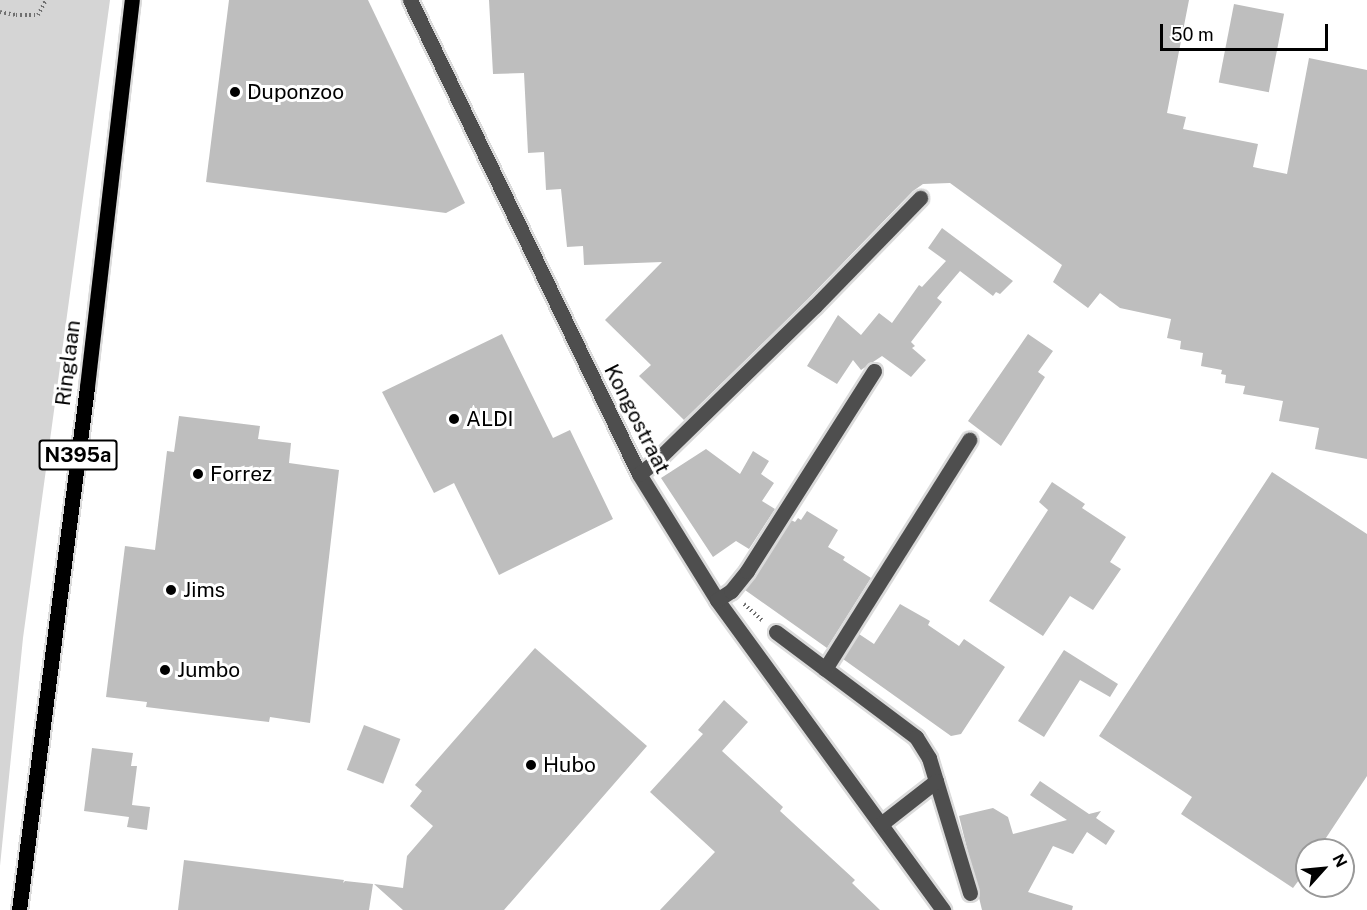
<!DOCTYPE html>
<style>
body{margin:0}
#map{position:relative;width:1367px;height:910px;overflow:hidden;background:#fff;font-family:"Public Sans",sans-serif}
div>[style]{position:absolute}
.green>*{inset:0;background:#d5d5d5}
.building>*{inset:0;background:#bebebe;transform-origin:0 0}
.path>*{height:4px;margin-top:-2px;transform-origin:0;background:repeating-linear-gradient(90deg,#707070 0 1.5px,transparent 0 4.5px)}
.roads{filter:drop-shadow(2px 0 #dbdbdb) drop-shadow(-2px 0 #dbdbdb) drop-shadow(0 2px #dbdbdb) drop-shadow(0 -2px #dbdbdb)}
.minor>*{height:15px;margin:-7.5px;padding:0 7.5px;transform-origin:7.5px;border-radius:7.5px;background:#4e4e4e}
.major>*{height:15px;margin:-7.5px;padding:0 7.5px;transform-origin:7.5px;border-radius:7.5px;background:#000}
.dots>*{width:16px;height:16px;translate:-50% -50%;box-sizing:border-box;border:3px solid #fff;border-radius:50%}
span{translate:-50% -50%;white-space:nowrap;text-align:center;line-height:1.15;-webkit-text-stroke:6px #fff;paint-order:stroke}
.shield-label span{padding:2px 4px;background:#fff;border:2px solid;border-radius:4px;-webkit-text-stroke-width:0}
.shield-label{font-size:20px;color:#000;font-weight:700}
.poi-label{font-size:21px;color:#000}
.left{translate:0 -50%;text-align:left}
.street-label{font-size:21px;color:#000}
.north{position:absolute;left:1295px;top:838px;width:60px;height:60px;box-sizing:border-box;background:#fff;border:2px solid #999;border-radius:50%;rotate:63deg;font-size:16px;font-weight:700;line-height:24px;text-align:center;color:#000}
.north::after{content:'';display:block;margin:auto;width:21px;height:27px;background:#000;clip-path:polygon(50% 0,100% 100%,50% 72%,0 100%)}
.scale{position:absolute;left:1160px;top:24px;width:168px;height:27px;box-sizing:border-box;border:3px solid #000;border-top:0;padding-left:8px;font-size:18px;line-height:21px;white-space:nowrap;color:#000;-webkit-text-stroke:4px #fff;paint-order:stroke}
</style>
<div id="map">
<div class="green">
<div style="clip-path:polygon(0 0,110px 0,23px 638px,0 866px)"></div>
</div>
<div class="building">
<div style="clip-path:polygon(229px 0,368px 0,465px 203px,446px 213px,206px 182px)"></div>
<div style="clip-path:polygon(489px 0,1189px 0,1167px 113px,1186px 117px,1183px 129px,1258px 144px,1253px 167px,1287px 174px,1309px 58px,1367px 70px,1367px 459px,1315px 449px,1319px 428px,1279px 421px,1283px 401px,1243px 394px,1245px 386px,1225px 383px,1226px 375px,1221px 374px,1222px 370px,1201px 366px,1203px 353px,1180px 349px,1181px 341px,1167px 338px,1171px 319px,1120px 308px,1100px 293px,1088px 308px,1053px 282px,1062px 265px,950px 183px,923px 184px,913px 191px,808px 299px,684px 420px,639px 376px,651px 365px,605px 320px,662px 262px,584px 265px,583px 246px,567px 247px,561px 189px,546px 190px,544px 152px,528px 153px,524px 73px,493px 74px)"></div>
<div style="left:1234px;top:4px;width:51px;height:80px;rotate:11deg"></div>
<div style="clip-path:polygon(942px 228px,1013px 281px,1000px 294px,996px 292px,993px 296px,960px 271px,937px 298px,942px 302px,911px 342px,915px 346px,912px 348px,926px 360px,911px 377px,882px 356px,861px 370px,853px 360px,837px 384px,807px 366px,838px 315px,861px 335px,879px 313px,892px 323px,919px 285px,922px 287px,946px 261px,928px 248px)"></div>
<div style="clip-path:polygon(502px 334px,553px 438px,570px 430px,613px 519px,499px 575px,454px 483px,434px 493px,382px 392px)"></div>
<div style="clip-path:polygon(1028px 334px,1053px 351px,1038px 372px,1045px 377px,1001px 446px,968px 421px)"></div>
<div style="clip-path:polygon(179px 416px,260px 426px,258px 439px,291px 443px,289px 463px,339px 470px,310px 723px,270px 717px,269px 722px,146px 707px,147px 702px,106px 697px,125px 546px,155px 550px,167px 451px,174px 452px)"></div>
<div style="clip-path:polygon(706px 449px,740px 474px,753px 451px,769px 461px,761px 474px,774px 483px,762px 501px,775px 509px,749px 549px,736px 541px,713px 557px,661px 478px)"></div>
<div style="clip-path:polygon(1272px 472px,1367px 534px,1367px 776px,1318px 850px,1307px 850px,1307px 885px,1299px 880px,1293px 888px,1181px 814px,1192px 797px,1099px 736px)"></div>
<div style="clip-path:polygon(1052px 482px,1085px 504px,1082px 508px,1126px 537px,1110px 562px,1121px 569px,1093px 610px,1070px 596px,1043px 636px,989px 601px,1048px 510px,1039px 502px)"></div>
<div style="clip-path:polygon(807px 511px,838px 530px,828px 547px,845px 557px,843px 560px,871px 578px,827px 648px,745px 590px,791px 520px,795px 522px,798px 518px,801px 520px)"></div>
<div style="clip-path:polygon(900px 604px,930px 621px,928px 625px,959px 646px,964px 639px,1005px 667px,961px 734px,951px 736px,843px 659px,859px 634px,874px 644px)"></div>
<div style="clip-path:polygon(535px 648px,647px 746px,504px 910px,403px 910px,374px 884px,403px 888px,407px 856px,433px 826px,410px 806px,422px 791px,415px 785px)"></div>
<div style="clip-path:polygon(1064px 650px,1118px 684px,1110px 697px,1080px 680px,1044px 737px,1018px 721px)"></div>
<div style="clip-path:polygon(724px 700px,748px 722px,722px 751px,783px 807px,780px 811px,855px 880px,852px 883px,880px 910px,660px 910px,715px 852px,650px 792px,703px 734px,698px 730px)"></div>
<div style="left:364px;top:725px;width:39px;height:48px;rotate:21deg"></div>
<div style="clip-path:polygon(92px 748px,133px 753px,131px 766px,137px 766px,132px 805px,150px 807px,147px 830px,127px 827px,129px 817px,84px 811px)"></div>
<div style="clip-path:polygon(1040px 781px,1089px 814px,1101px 811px,1096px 818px,1115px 831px,1106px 845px,1087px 832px,1073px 854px,1053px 846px,1028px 892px,1073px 906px,1072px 910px,982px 910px,959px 816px,993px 808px,1008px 817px,1013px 834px,1067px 820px,1030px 795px)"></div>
<div style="clip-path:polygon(184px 860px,344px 880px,343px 883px,345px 881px,373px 884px,369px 910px,178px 910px)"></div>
</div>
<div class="path">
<div style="left:0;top:12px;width:16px;rotate:11deg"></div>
<div style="left:16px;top:15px;width:22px"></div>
<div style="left:38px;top:15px;width:17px;rotate:-62deg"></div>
<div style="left:744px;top:604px;width:25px;rotate:42deg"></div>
</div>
<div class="roads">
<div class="minor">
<div style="left:410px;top:0;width:526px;rotate:64.21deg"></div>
<div style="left:639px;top:474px;width:148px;rotate:58.2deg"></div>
<div style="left:717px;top:600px;width:384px;rotate:53.9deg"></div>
<div style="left:639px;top:474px;width:23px;rotate:-38deg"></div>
<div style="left:657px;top:460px;width:221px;rotate:-44.3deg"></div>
<div style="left:815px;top:306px;width:151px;rotate:-45.8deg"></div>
<div style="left:717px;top:600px;width:17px;rotate:-33deg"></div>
<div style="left:731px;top:591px;width:26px;rotate:-51deg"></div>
<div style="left:747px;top:571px;width:237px;rotate:-57.6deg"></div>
<div style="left:776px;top:632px;width:175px;rotate:36.9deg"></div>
<div style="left:916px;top:737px;width:25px;rotate:58deg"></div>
<div style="left:929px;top:758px;width:141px;rotate:73.1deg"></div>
<div style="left:825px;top:669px;width:271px;rotate:-57.8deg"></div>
<div style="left:881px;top:824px;width:70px;rotate:-38deg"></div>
</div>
<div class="major">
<div style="left:19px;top:910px;width:527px;rotate:-82.59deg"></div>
<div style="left:87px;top:387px;width:390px;rotate:-83.4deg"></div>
</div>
</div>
<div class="dots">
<div style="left:235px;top:92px;background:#000"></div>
<div style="left:454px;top:419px;background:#000"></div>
<div style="left:198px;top:474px;background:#000"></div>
<div style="left:171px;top:590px;background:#000"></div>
<div style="left:165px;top:670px;background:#000"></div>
<div style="left:531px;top:765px;background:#000"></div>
</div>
<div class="shield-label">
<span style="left:78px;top:455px">N395a</span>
</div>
<div class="poi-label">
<span class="left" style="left:247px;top:92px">Duponzoo</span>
<span class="left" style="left:466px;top:419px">ALDI</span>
<span class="left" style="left:210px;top:474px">Forrez</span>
<span class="left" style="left:183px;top:590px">Jims</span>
<span class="left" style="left:177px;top:670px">Jumbo</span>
<span class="left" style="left:543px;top:765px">Hubo</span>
</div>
<div class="street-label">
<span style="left:68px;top:363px;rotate:-83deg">Ringlaan</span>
<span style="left:637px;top:419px;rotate:63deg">Kongostraat</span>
</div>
<div class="north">N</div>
<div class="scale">50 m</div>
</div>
